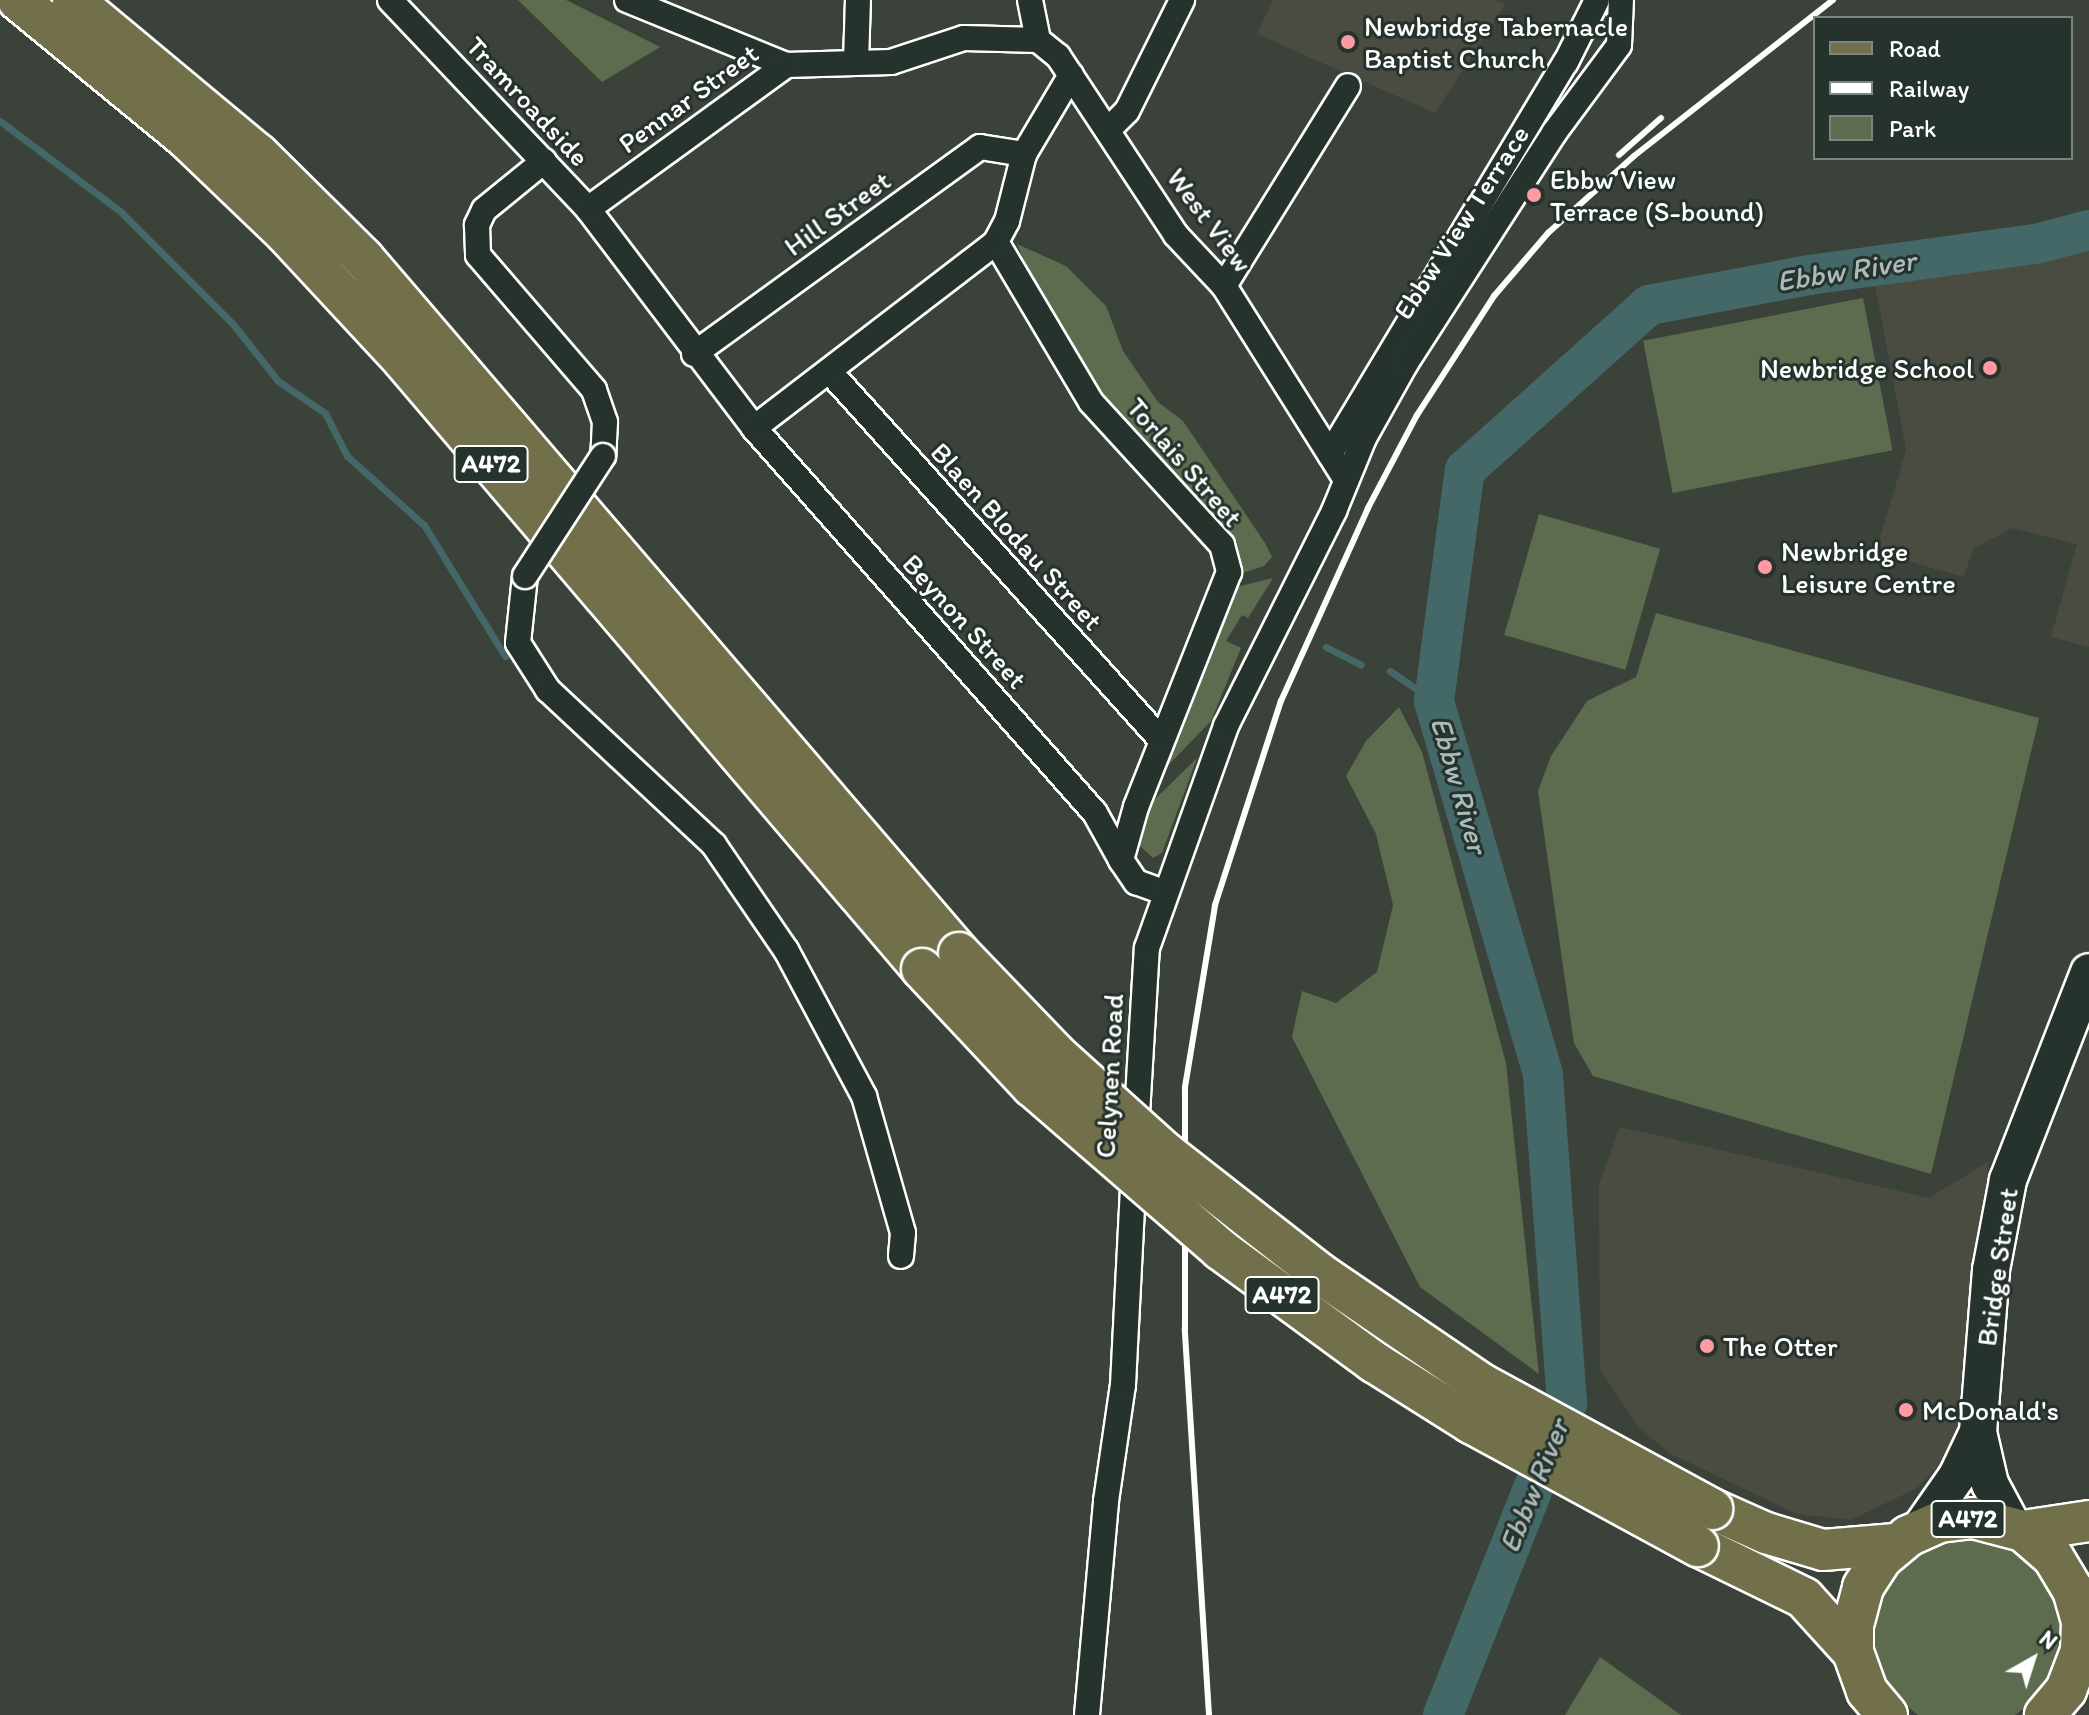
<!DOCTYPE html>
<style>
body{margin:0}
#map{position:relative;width:2089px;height:1715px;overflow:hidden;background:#3b4239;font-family:Itim,sans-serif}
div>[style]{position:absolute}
.built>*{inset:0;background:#4a4c41}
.green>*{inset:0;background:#5d6c4e;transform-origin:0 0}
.stream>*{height:7px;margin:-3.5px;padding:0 3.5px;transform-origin:3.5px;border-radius:3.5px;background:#446867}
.river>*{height:40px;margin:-20px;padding:0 20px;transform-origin:20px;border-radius:20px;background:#446867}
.roads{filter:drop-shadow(2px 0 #fff) drop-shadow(-2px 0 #fff) drop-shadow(0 2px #fff) drop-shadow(0 -2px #fff)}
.street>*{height:24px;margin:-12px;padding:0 12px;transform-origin:12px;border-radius:12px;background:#26332d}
.secondary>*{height:36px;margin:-18px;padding:0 18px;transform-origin:18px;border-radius:18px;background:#26332d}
.primary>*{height:40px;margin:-20px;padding:0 20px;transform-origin:20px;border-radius:20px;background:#71704a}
.rail>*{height:6px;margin:-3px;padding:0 3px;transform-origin:3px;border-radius:3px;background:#fff}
.bridges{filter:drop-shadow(2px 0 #fff) drop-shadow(-2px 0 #fff) drop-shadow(0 2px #fff) drop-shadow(0 -2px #fff)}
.street-bridge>*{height:24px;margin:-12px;padding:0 12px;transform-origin:12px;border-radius:12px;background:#26332d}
.primary-bridge>*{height:40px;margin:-20px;padding:0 20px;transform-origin:20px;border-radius:20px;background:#71704a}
.dots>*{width:22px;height:22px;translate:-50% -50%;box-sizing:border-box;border:4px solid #26332d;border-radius:50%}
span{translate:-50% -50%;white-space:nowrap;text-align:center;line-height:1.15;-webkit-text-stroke:6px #26332d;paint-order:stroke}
.shield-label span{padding:2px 6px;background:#26332d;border:2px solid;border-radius:6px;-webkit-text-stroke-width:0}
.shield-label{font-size:26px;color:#fff;font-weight:700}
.poi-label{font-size:28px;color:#fff}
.left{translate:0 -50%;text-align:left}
.right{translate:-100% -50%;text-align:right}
.street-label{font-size:28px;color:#fff}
.water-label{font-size:30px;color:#abbbbb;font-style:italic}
.legend{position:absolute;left:1813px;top:16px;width:260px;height:144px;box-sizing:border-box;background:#26332d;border:2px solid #7d8581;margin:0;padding:10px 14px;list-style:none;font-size:24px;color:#fff}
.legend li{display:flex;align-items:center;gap:16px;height:40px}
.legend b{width:40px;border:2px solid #7d8581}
.north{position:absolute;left:1993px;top:1619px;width:80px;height:80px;-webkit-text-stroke:6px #26332d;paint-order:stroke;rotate:39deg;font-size:22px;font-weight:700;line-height:32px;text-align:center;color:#fff}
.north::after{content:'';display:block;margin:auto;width:28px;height:36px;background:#fff;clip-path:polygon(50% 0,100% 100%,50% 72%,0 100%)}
</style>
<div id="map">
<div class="built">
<div style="clip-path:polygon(1273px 0,1491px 0,1506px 3px,1435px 113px,1257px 34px)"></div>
<div style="clip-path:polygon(2089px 246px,2089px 647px,2051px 637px,2077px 544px,2012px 528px,1973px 549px,1964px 577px,1876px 552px,1906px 450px,1875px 285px)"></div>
<div style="clip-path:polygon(1620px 1127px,1929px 1198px,1988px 1162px,1965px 1421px,1939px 1466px,1917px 1488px,1851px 1520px,1797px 1514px,1671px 1454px,1638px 1427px,1600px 1369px,1599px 1184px)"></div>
</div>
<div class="green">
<div style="clip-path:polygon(518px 0,566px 0,660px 47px,602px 82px)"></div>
<div style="clip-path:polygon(1017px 244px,1066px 266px,1106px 306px,1123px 351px,1158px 402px,1183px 421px,1265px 543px,1272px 557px,1264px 566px,1239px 574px,1099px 399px,1040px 297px)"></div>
<div style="left:1863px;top:298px;width:155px;height:224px;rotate:79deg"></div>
<div style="left:1539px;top:514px;width:126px;height:126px;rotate:16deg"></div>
<div style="clip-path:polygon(1273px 578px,1248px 618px,1242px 615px,1226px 641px,1241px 648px,1211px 721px,1155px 779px,1236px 587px)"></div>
<div style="clip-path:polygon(1656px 613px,2039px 718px,1931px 1174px,1593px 1076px,1574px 1043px,1538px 791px,1551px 756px,1587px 701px,1636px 677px)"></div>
<div style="clip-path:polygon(1399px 707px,1422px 752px,1506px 1063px,1539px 1374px,1420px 1287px,1292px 1037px,1302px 991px,1336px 1003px,1377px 972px,1393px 905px,1376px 834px,1346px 776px,1366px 741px)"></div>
<div style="clip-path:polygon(1197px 758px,1162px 853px,1153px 858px,1139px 845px,1148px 806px)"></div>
<div style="clip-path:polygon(1966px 1539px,1996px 1543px,2024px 1557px,2046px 1580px,2059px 1610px,2062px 1641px,2054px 1672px,2037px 1699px,2015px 1715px,1918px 1715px,1896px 1697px,1879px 1671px,1872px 1641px,1875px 1610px,1887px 1582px,1908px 1559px,1935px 1544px)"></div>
<div style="clip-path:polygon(1600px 1657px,1681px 1715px,1565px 1715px)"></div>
</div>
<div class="stream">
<div style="left:0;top:121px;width:151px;rotate:36.9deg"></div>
<div style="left:121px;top:212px;width:158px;rotate:45deg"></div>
<div style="left:233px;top:324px;width:73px;rotate:51.7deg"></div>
<div style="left:278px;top:381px;width:57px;rotate:34.2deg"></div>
<div style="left:325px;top:413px;width:48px;rotate:62.9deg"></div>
<div style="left:347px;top:456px;width:103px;rotate:41.9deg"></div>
<div style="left:424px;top:525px;width:154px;rotate:58.3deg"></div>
<div style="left:1326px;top:647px;width:39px;rotate:27deg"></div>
<div style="left:1390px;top:671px;width:53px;rotate:34.3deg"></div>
</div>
<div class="river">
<div style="left:1443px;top:1715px;width:336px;rotate:-68.3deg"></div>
<div style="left:1567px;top:1403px;width:330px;rotate:-94.2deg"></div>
<div style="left:1543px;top:1074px;width:389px;rotate:-106.3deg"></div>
<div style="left:1434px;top:701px;width:233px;rotate:-82.4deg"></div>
<div style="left:1465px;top:470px;width:247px;rotate:-41.9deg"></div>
<div style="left:1649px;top:305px;width:163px;rotate:-10.6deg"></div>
<div style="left:1809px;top:275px;width:229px;rotate:-7.8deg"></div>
<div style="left:2036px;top:244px;width:55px;rotate:-14.8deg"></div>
</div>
<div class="roads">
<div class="street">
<div style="left:390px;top:0;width:288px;rotate:46.5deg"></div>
<div style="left:588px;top:209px;width:275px;rotate:52.8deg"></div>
<div style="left:754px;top:428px;width:514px;rotate:48.47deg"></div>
<div style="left:1095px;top:813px;width:54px;rotate:61deg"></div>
<div style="left:627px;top:0;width:172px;rotate:22.2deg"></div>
<div style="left:786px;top:65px;width:105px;rotate:-1.6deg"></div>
<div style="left:891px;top:62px;width:77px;rotate:-18.2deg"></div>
<div style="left:964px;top:38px;width:74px;rotate:1.5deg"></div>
<div style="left:1030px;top:0;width:41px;rotate:78.7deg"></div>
<div style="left:1038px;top:40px;width:26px;rotate:39deg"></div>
<div style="left:1058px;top:56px;width:214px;rotate:56.6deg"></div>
<div style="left:1176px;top:235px;width:70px;rotate:46.7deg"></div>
<div style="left:1224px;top:286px;width:229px;rotate:57.8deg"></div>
<div style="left:856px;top:62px;width:62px;rotate:-88.2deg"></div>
<div style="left:1071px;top:75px;width:92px;rotate:120.7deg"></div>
<div style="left:1024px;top:154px;width:69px;rotate:104.2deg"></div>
<div style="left:1007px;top:221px;width:24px;rotate:118deg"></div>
<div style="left:996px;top:242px;width:186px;rotate:59.3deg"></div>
<div style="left:1091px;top:402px;width:194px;rotate:47.5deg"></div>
<div style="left:1222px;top:545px;width:28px;rotate:75deg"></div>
<div style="left:1229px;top:572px;width:253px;rotate:111.6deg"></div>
<div style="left:1136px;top:807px;width:55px;rotate:105.8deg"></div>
<div style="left:1121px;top:860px;width:27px;rotate:56deg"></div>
<div style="left:1136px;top:882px;width:30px;rotate:20deg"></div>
<div style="left:1109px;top:129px;width:25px;rotate:-45deg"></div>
<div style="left:1127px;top:111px;width:124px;rotate:-63.6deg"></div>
<div style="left:544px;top:161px;width:77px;rotate:140.8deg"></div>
<div style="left:484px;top:210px;width:17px;rotate:115deg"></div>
<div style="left:477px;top:225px;width:30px;rotate:88deg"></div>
<div style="left:478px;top:255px;width:178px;rotate:49.3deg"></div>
<div style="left:594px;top:390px;width:34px;rotate:71deg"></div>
<div style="left:605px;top:422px;width:34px;rotate:93deg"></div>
<div style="left:588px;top:209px;width:245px;rotate:-36deg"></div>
<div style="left:1224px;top:286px;width:235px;rotate:-58.2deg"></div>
<div style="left:694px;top:354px;width:353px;rotate:-35.9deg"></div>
<div style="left:980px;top:147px;width:45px;rotate:9deg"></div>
<div style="left:829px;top:371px;width:496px;rotate:48deg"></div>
<div style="left:754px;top:428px;width:305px;rotate:-37.5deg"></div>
<div style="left:1330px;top:454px;width:458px;rotate:-59deg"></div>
<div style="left:1566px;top:62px;width:69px;rotate:-63.4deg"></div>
<div style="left:525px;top:576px;width:67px;rotate:96deg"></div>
<div style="left:518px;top:643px;width:56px;rotate:57.4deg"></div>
<div style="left:548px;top:690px;width:227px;rotate:43deg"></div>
<div style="left:714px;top:845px;width:127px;rotate:55.6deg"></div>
<div style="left:786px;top:950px;width:166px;rotate:61.9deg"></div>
<div style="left:864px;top:1096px;width:142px;rotate:74.1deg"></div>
<div style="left:903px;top:1233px;width:23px;rotate:95deg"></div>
<div style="left:1136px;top:1131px;width:183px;rotate:-86.6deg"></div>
<div style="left:1147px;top:948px;width:236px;rotate:-70.4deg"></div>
<div style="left:1226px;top:726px;width:241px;rotate:-63.3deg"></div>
<div style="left:1334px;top:511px;width:79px;rotate:-67.7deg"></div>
<div style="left:1364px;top:438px;width:86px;rotate:-60.8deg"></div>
<div style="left:1406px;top:363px;width:274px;rotate:-57.2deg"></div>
<div style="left:1554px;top:133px;width:109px;rotate:-53.5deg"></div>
<div style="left:1619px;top:45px;width:45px;rotate:-87.5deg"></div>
<div style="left:1087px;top:1715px;width:215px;rotate:-84.9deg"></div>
<div style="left:1106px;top:1501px;width:117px;rotate:-81.7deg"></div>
<div style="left:1123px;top:1385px;width:217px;rotate:-87.1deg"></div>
</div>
<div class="secondary">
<div style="left:2013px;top:1527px;width:49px;rotate:-118.1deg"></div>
<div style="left:1990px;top:1484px;width:53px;rotate:-103deg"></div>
<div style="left:1978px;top:1432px;width:163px;rotate:-85.4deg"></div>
<div style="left:1991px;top:1270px;width:92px;rotate:-79.3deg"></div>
<div style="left:2008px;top:1180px;width:223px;rotate:-68.7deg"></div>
<div style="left:1920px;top:1529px;width:65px;rotate:-55.1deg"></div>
<div style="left:1957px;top:1476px;width:49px;rotate:-64.5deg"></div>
</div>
<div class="primary">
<div style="left:18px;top:0;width:216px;rotate:39.4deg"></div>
<div style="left:185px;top:137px;width:140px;rotate:43.8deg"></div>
<div style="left:286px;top:234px;width:172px;rotate:47.1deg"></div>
<div style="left:403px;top:360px;width:800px;rotate:49.56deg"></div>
<div style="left:73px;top:0;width:241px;rotate:39.8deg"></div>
<div style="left:258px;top:154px;width:149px;rotate:44.7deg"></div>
<div style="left:364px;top:259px;width:914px;rotate:49.39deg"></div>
<div style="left:1712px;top:1509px;width:59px;rotate:24deg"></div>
<div style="left:1766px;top:1533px;width:59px;rotate:16.6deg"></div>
<div style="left:1823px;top:1550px;width:72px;rotate:-4.8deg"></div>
<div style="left:2023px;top:1531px;width:67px;rotate:-8.6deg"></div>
<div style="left:1698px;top:1546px;width:118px;rotate:26.1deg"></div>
<div style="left:1804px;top:1598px;width:73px;rotate:47.8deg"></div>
<div style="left:1887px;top:1715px;width:31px;rotate:-130deg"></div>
<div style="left:1867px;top:1691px;width:41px;rotate:-109.7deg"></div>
<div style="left:1853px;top:1652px;width:27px;rotate:-90deg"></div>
<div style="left:1853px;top:1625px;width:39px;rotate:-75deg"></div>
<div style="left:1863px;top:1587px;width:35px;rotate:-57deg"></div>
<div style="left:1882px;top:1558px;width:34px;rotate:-40deg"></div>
<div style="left:1908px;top:1536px;width:35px;rotate:-24deg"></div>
<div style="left:1940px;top:1522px;width:33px;rotate:-7deg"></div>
<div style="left:1973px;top:1518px;width:52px;rotate:14.6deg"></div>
<div style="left:2023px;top:1531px;width:40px;rotate:41deg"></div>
<div style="left:2053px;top:1557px;width:39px;rotate:59deg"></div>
<div style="left:2073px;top:1590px;width:33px;rotate:74deg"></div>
<div style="left:2082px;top:1622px;width:29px;rotate:92deg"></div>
<div style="left:2081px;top:1651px;width:42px;rotate:111deg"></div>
<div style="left:2066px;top:1690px;width:33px;rotate:130deg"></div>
</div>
</div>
<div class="rail">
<div style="left:1619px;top:155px;width:56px;rotate:-41.4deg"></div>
<div style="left:1209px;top:1715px;width:387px;rotate:-93.6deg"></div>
<div style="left:1185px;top:1329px;width:242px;rotate:-90deg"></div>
<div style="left:1185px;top:1087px;width:184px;rotate:-80.6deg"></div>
<div style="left:1215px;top:905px;width:214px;rotate:-72.1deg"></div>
<div style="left:1281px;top:701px;width:212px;rotate:-65.7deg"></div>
<div style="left:1368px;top:508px;width:105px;rotate:-62.2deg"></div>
<div style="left:1417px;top:415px;width:142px;rotate:-57.1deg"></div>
<div style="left:1494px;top:296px;width:83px;rotate:-49.4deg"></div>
<div style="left:1548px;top:233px;width:115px;rotate:-41.8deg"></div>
<div style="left:1634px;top:156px;width:253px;rotate:-38.1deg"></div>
</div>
<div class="bridges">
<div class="street-bridge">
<div style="left:525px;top:576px;width:143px;rotate:-57deg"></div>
</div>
<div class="primary-bridge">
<div style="left:959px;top:953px;width:141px;rotate:46.1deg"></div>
<div style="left:1057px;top:1055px;width:147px;rotate:42deg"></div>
<div style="left:1166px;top:1153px;width:194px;rotate:38.1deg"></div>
<div style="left:1319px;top:1273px;width:197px;rotate:34.3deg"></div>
<div style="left:1482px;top:1384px;width:262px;rotate:28.5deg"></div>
<div style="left:922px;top:969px;width:161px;rotate:46.8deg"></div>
<div style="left:1032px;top:1086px;width:250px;rotate:40.9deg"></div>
<div style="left:1221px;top:1250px;width:190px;rotate:36.2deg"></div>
<div style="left:1374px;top:1362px;width:115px;rotate:32.2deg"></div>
<div style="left:1471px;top:1423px;width:258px;rotate:28.5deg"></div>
</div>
</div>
<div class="dots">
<div style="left:1348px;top:42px;background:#ff9aa2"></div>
<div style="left:1534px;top:195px;background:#ff9aa2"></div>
<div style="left:1990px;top:368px;background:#ff9aa2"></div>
<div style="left:1765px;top:567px;background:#ff9aa2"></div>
<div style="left:1707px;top:1346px;background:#ff9aa2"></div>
<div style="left:1906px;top:1410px;background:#ff9aa2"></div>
</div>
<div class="shield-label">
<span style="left:491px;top:464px">A472</span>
<span style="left:1282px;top:1295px">A472</span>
<span style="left:1968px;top:1519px">A472</span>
</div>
<div class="poi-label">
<span class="left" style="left:1364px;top:42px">Newbridge Tabernacle<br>Baptist Church</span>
<span class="left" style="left:1550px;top:195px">Ebbw View<br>Terrace (S-bound)</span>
<span class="right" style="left:1974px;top:368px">Newbridge School</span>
<span class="left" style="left:1781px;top:567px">Newbridge<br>Leisure Centre</span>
<span class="left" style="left:1723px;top:1346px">The Otter</span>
<span class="left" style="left:1922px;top:1410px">McDonald's</span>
</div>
<div class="street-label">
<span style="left:688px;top:98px;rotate:-36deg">Pennar Street</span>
<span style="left:528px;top:101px;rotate:47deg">Tramroadside</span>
<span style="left:837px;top:213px;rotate:-36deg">Hill Street</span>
<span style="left:1210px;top:220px;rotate:53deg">West View</span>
<span style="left:1461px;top:222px;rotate:-57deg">Ebbw View Terrace</span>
<span style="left:1185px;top:462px;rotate:49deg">Torlais Street</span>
<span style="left:1017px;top:536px;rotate:48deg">Blaen Blodau Street</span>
<span style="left:965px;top:621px;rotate:48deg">Beynon Street</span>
<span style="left:1109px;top:1076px;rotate:-87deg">Celynen Road</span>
<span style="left:1997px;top:1267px;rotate:-82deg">Bridge Street</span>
</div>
<div class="water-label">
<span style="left:1846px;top:271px;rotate:-9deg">Ebbw River</span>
<span style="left:1459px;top:785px;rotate:74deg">Ebbw River</span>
<span style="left:1534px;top:1486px;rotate:-68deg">Ebbw River</span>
</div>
<ul class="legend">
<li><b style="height:10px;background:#71704a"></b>Road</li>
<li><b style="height:10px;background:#fff"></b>Railway</li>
<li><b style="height:22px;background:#5d6c4e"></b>Park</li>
</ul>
<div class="north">N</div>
</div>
